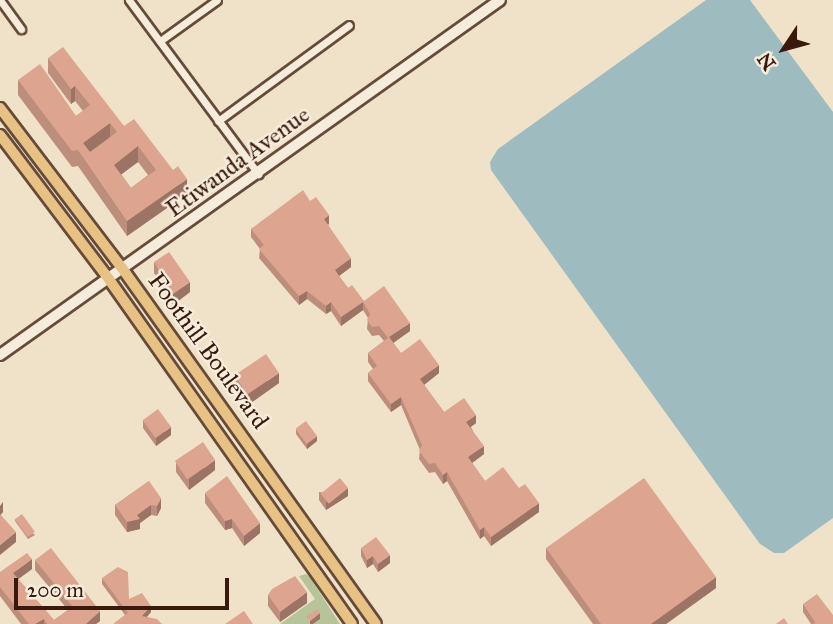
<!DOCTYPE html>
<style>
body{margin:0}
#map{position:relative;width:833px;height:624px;overflow:hidden;background:#f0e2c9;font-family:"IM FELL Great Primer",serif}
div>[style]{position:absolute}
.green>*{inset:0;background:#b7c499}
.water>*{inset:0;background:#9ebbc0}
.roads{filter:drop-shadow(2px 0 #664b3a) drop-shadow(-2px 0 #664b3a) drop-shadow(0 2px #664b3a) drop-shadow(0 -2px #664b3a)}
.minor>*{height:7px;margin:-3.5px;padding:0 3.5px;transform-origin:3.5px;border-radius:3.5px;background:#f5ecdc}
.secondary>*{height:10px;margin:-5px;padding:0 5px;transform-origin:5px;border-radius:5px;background:#f5ecdc}
.primary>*{height:10px;margin:-5px;padding:0 5px;transform-origin:5px;border-radius:5px;background:#e8c184}
.wall>*{inset:0;background:#be8e7c}
.shaded-wall>*{inset:0;background:#9b7465}
.building>*{inset:0;background:#dda590;transform-origin:0 0}
span{translate:-50% -50%;white-space:nowrap;text-align:center;line-height:1.15;-webkit-text-stroke:5px #f5ecdc;paint-order:stroke}
.street-label{font-size:24px;color:#38190b}
.north{position:absolute;left:749px;top:14px;width:70px;height:70px;-webkit-text-stroke:5px #f5ecdc;paint-order:stroke;rotate:234deg;font-size:19px;font-weight:700;line-height:28px;text-align:center;color:#38190b}
.north::after{content:'';display:block;margin:auto;width:24px;height:32px;background:#38190b;clip-path:polygon(50% 0,100% 100%,50% 72%,0 100%)}
.scale{position:absolute;left:14px;top:578px;width:215px;height:32px;box-sizing:border-box;border:4px solid #38190b;border-top:0;padding-left:9px;font-size:21px;line-height:24px;white-space:nowrap;color:#38190b;-webkit-text-stroke:5px #f5ecdc;paint-order:stroke}
</style>
<div id="map">
<div class="green">
<div style="clip-path:polygon(306px 574px,309px 576px,340px 624px,280px 624px,315px 599px,299px 576px)"></div>
</div>
<div class="water">
<div style="clip-path:polygon(706px 0,750px 0,833px 112px,833px 518px,784px 553px,774px 553px,760px 544px,491px 170px,490px 162px,498px 149px)"></div>
</div>
<div class="roads">
<div class="minor">
<div style="left:0;top:0;width:36px;rotate:54deg"></div>
<div style="left:129px;top:0;width:217px;rotate:53.4deg"></div>
<div style="left:160px;top:41px;width:70px;rotate:-35.7deg"></div>
<div style="left:218px;top:121px;width:162px;rotate:-36.2deg"></div>
</div>
<div class="secondary">
<div style="left:0;top:355px;width:613px;rotate:-35.37deg"></div>
</div>
<div class="primary">
<div style="left:0;top:108px;width:201px;rotate:52.7deg"></div>
<div style="left:122px;top:268px;width:437px;rotate:54.5deg"></div>
<div style="left:0;top:135px;width:179px;rotate:52.9deg"></div>
<div style="left:108px;top:278px;width:423px;rotate:54.8deg"></div>
</div>
</div>
<div class="wall">
<div style="clip-path:polygon(evenodd,48px 58px,124px 126px,187px 194px,127px 236px,78px 166px,72px 167px,18px 95px,18px 80px,76px 116px,83px 111px,75px 101px,71px 104px,48px 73px,48px 58px,138px 162px,148px 175px,131px 188px,121px 174px,138px 162px)"></div>
<div style="clip-path:polygon(310px 201px,329px 224px,328px 225px,351px 267px,339px 276px,348px 288px,364px 301px,410px 331px,393px 343px,401px 353px,439px 373px,424px 385px,444px 412px,476px 423px,471px 427px,484px 454px,472px 463px,485px 481px,519px 488px,539px 512px,491px 546px,484px 536px,480px 539px,447px 481px,443px 484px,435px 472px,429px 473px,419px 459px,420px 450px,401px 405px,391px 412px,368px 381px,368px 373px,373px 369px,368px 362px,368px 353px,384px 341px,379px 335px,372px 336px,367px 329px,368px 318px,363px 310px,341px 326px,331px 311px,326px 314px,307px 299px,299px 305px,259px 258px,260px 249px,251px 237px,251px 229px)"></div>
<div style="clip-path:polygon(154px 262px,190px 292px,173px 305px,154px 273px)"></div>
<div style="clip-path:polygon(235px 376px,279px 383px,248px 405px,235px 386px)"></div>
<div style="clip-path:polygon(143px 420px,171px 435px,156px 446px,143px 428px)"></div>
<div style="clip-path:polygon(296px 429px,317px 441px,307px 449px,296px 434px)"></div>
<div style="clip-path:polygon(176px 462px,215px 470px,189px 490px,176px 472px)"></div>
<div style="clip-path:polygon(149px 481px,161px 508px,157px 516px,151px 515px,140px 523px,140px 529px,127px 532px,115px 515px,115px 505px)"></div>
<div style="clip-path:polygon(319px 492px,348px 496px,326px 510px,319px 500px)"></div>
<div style="clip-path:polygon(205px 493px,260px 533px,244px 546px,232px 528px,225px 530px,205px 503px)"></div>
<div style="clip-path:polygon(15px 519px,35px 535px,28px 539px,15px 521px)"></div>
<div style="clip-path:polygon(361px 548px,390px 563px,378px 572px,373px 564px,367px 568px,361px 556px)"></div>
<div style="clip-path:polygon(546px 548px,716px 588px,666px 624px,593px 624px,546px 559px)"></div>
<div style="clip-path:polygon(35px 560px,100px 621px,96px 624px,21px 624px,0 596px,0 572px,32px 569px,18px 579px,54px 620px,68px 610px,35px 570px)"></div>
<div style="clip-path:polygon(102px 578px,129px 599px,151px 612px,147px 617px,162px 624px,114px 624px,125px 615px,102px 584px)"></div>
<div style="clip-path:polygon(268px 595px,307px 603px,280px 622px,268px 606px)"></div>
<div style="clip-path:polygon(803px 604px,833px 624px,811px 624px,803px 612px)"></div>
</div>
<div class="shaded-wall">
<div style="clip-path:polygon(75px 86px,75px 101px,71px 104px,71px 89px)"></div>
<div style="clip-path:polygon(110px 123px,110px 138px,83px 158px,83px 143px)"></div>
<div style="clip-path:polygon(138px 146px,138px 162px,114px 180px,114px 165px)"></div>
<div style="clip-path:polygon(187px 179px,187px 194px,127px 236px,127px 221px)"></div>
<div style="clip-path:polygon(329px 215px,329px 224px,324px 227px,324px 219px)"></div>
<div style="clip-path:polygon(351px 258px,351px 267px,335px 279px,335px 270px)"></div>
<div style="clip-path:polygon(190px 282px,190px 292px,173px 305px,173px 294px)"></div>
<div style="clip-path:polygon(307px 291px,307px 299px,299px 305px,299px 296px)"></div>
<div style="clip-path:polygon(331px 302px,331px 311px,326px 314px,326px 306px)"></div>
<div style="clip-path:polygon(363px 302px,363px 310px,341px 326px,341px 317px)"></div>
<div style="clip-path:polygon(410px 323px,410px 331px,389px 346px,389px 337px)"></div>
<div style="clip-path:polygon(439px 365px,439px 373px,420px 388px,420px 379px)"></div>
<div style="clip-path:polygon(279px 373px,279px 383px,248px 405px,248px 394px)"></div>
<div style="clip-path:polygon(401px 397px,401px 405px,391px 412px,391px 404px)"></div>
<div style="clip-path:polygon(476px 415px,476px 423px,466px 430px,466px 422px)"></div>
<div style="clip-path:polygon(171px 427px,171px 435px,156px 446px,156px 438px)"></div>
<div style="clip-path:polygon(317px 436px,317px 441px,307px 449px,307px 444px)"></div>
<div style="clip-path:polygon(484px 446px,484px 454px,468px 466px,468px 457px)"></div>
<div style="clip-path:polygon(215px 460px,215px 470px,189px 490px,189px 479px)"></div>
<div style="clip-path:polygon(447px 472px,447px 481px,443px 484px,443px 475px)"></div>
<div style="clip-path:polygon(348px 488px,348px 496px,326px 510px,326px 502px)"></div>
<div style="clip-path:polygon(161px 498px,161px 508px,157px 516px,157px 506px)"></div>
<div style="clip-path:polygon(3px 502px,3px 512px,0 516px,0 506px)"></div>
<div style="clip-path:polygon(539px 503px,539px 512px,491px 546px,491px 537px)"></div>
<div style="clip-path:polygon(151px 505px,151px 515px,140px 523px,140px 529px,127px 532px,127px 522px)"></div>
<div style="clip-path:polygon(232px 519px,232px 528px,225px 530px,225px 521px)"></div>
<div style="clip-path:polygon(260px 523px,260px 533px,244px 546px,244px 536px)"></div>
<div style="clip-path:polygon(484px 527px,484px 536px,480px 539px,480px 530px)"></div>
<div style="clip-path:polygon(16px 532px,16px 542px,0 555px,0 545px)"></div>
<div style="clip-path:polygon(390px 555px,390px 563px,378px 572px,378px 564px)"></div>
<div style="clip-path:polygon(373px 556px,373px 564px,367px 568px,367px 560px)"></div>
<div style="clip-path:polygon(32px 559px,32px 569px,13px 583px,13px 573px)"></div>
<div style="clip-path:polygon(716px 577px,716px 588px,666px 624px,651px 624px)"></div>
<div style="clip-path:polygon(307px 592px,307px 603px,280px 622px,280px 612px)"></div>
<div style="clip-path:polygon(151px 606px,151px 612px,142px 622px,142px 616px)"></div>
<div style="clip-path:polygon(100px 611px,100px 621px,96px 624px,86px 624px)"></div>
<div style="clip-path:polygon(320px 613px,320px 619px,313px 624px,310px 624px,310px 621px)"></div>
<div style="clip-path:polygon(44px 619px,44px 624px,35px 624px)"></div>
</div>
<div class="building">
<div style="clip-path:polygon(evenodd,63px 47px,124px 126px,134px 119px,173px 170px,178px 166px,187px 179px,127px 221px,78px 150px,72px 151px,18px 80px,40px 64px,76px 116px,90px 105px,75px 86px,71px 89px,48px 58px,63px 47px,110px 123px,117px 132px,90px 152px,83px 143px,110px 123px,63px 47px,138px 146px,156px 170px,131px 188px,114px 165px,138px 146px)"></div>
<div style="clip-path:polygon(303px 190px,310px 201px,316px 197px,329px 215px,324px 219px,351px 258px,335px 270px,348px 288px,352px 285px,364px 301px,384px 286px,410px 323px,389px 337px,401px 353px,420px 339px,439px 365px,420px 379px,444px 412px,464px 398px,476px 415px,466px 422px,484px 446px,468px 457px,485px 481px,503px 467px,519px 488px,525px 484px,539px 503px,491px 537px,484px 527px,480px 530px,447px 472px,443px 475px,435px 463px,429px 464px,419px 451px,422px 445px,401px 397px,391px 404px,368px 373px,377px 366px,368px 353px,388px 338px,379px 326px,372px 327px,367px 320px,370px 314px,363px 302px,341px 317px,331px 302px,326px 306px,307px 291px,299px 296px,259px 249px,264px 245px,251px 229px)"></div>
<div style="clip-path:polygon(169px 252px,190px 282px,173px 294px,154px 262px)"></div>
<div style="left:266px;top:354px;width:23px;height:38px;rotate:56deg"></div>
<div style="left:158px;top:409px;width:22px;height:19px;rotate:54deg"></div>
<div style="left:306px;top:421px;width:19px;height:13px;rotate:54deg"></div>
<div style="left:203px;top:442px;width:22px;height:34px;rotate:56deg"></div>
<div style="clip-path:polygon(227px 476px,260px 523px,244px 536px,232px 519px,225px 521px,205px 493px)"></div>
<div style="left:340px;top:478px;width:13px;height:25px;rotate:51deg"></div>
<div style="clip-path:polygon(644px 478px,716px 577px,651px 624px,601px 624px,546px 548px)"></div>
<div style="clip-path:polygon(149px 481px,161px 498px,157px 506px,151px 505px,137px 515px,140px 519px,127px 522px,115px 505px)"></div>
<div style="clip-path:polygon(0 514px,16px 532px,0 545px)"></div>
<div style="left:22px;top:514px;width:22px;height:9px;rotate:54deg"></div>
<div style="clip-path:polygon(376px 537px,390px 555px,378px 564px,373px 556px,367px 560px,361px 548px)"></div>
<div style="clip-path:polygon(51px 548px,100px 611px,86px 624px,47px 624px,44px 619px,35px 624px,29px 624px,0 587px,0 572px,27px 553px,32px 559px,13px 573px,54px 620px,73px 607px,35px 560px)"></div>
<div style="clip-path:polygon(118px 567px,128px 572px,129px 599px,142px 593px,151px 606px,142px 616px,157px 619px,162px 624px,115px 624px,114px 623px,128px 613px,102px 578px)"></div>
<div style="clip-path:polygon(295px 576px,307px 592px,280px 612px,268px 595px,272px 589px)"></div>
<div style="clip-path:polygon(817px 594px,833px 615px,833px 624px,814px 624px,815px 622px,803px 604px)"></div>
<div style="clip-path:polygon(317px 609px,320px 613px,310px 621px,306px 616px)"></div>
<div style="clip-path:polygon(244px 611px,253px 624px,225px 624px)"></div>
<div style="clip-path:polygon(784px 618px,788px 624px,776px 624px)"></div>
</div>
<div class="street-label">
<span style="left:238px;top:162px;rotate:-36deg">Etiwanda Avenue</span>
<span style="left:208px;top:351px;rotate:54deg">Foothill Boulevard</span>
</div>
<div class="north">N</div>
<div class="scale">200 m</div>
</div>
